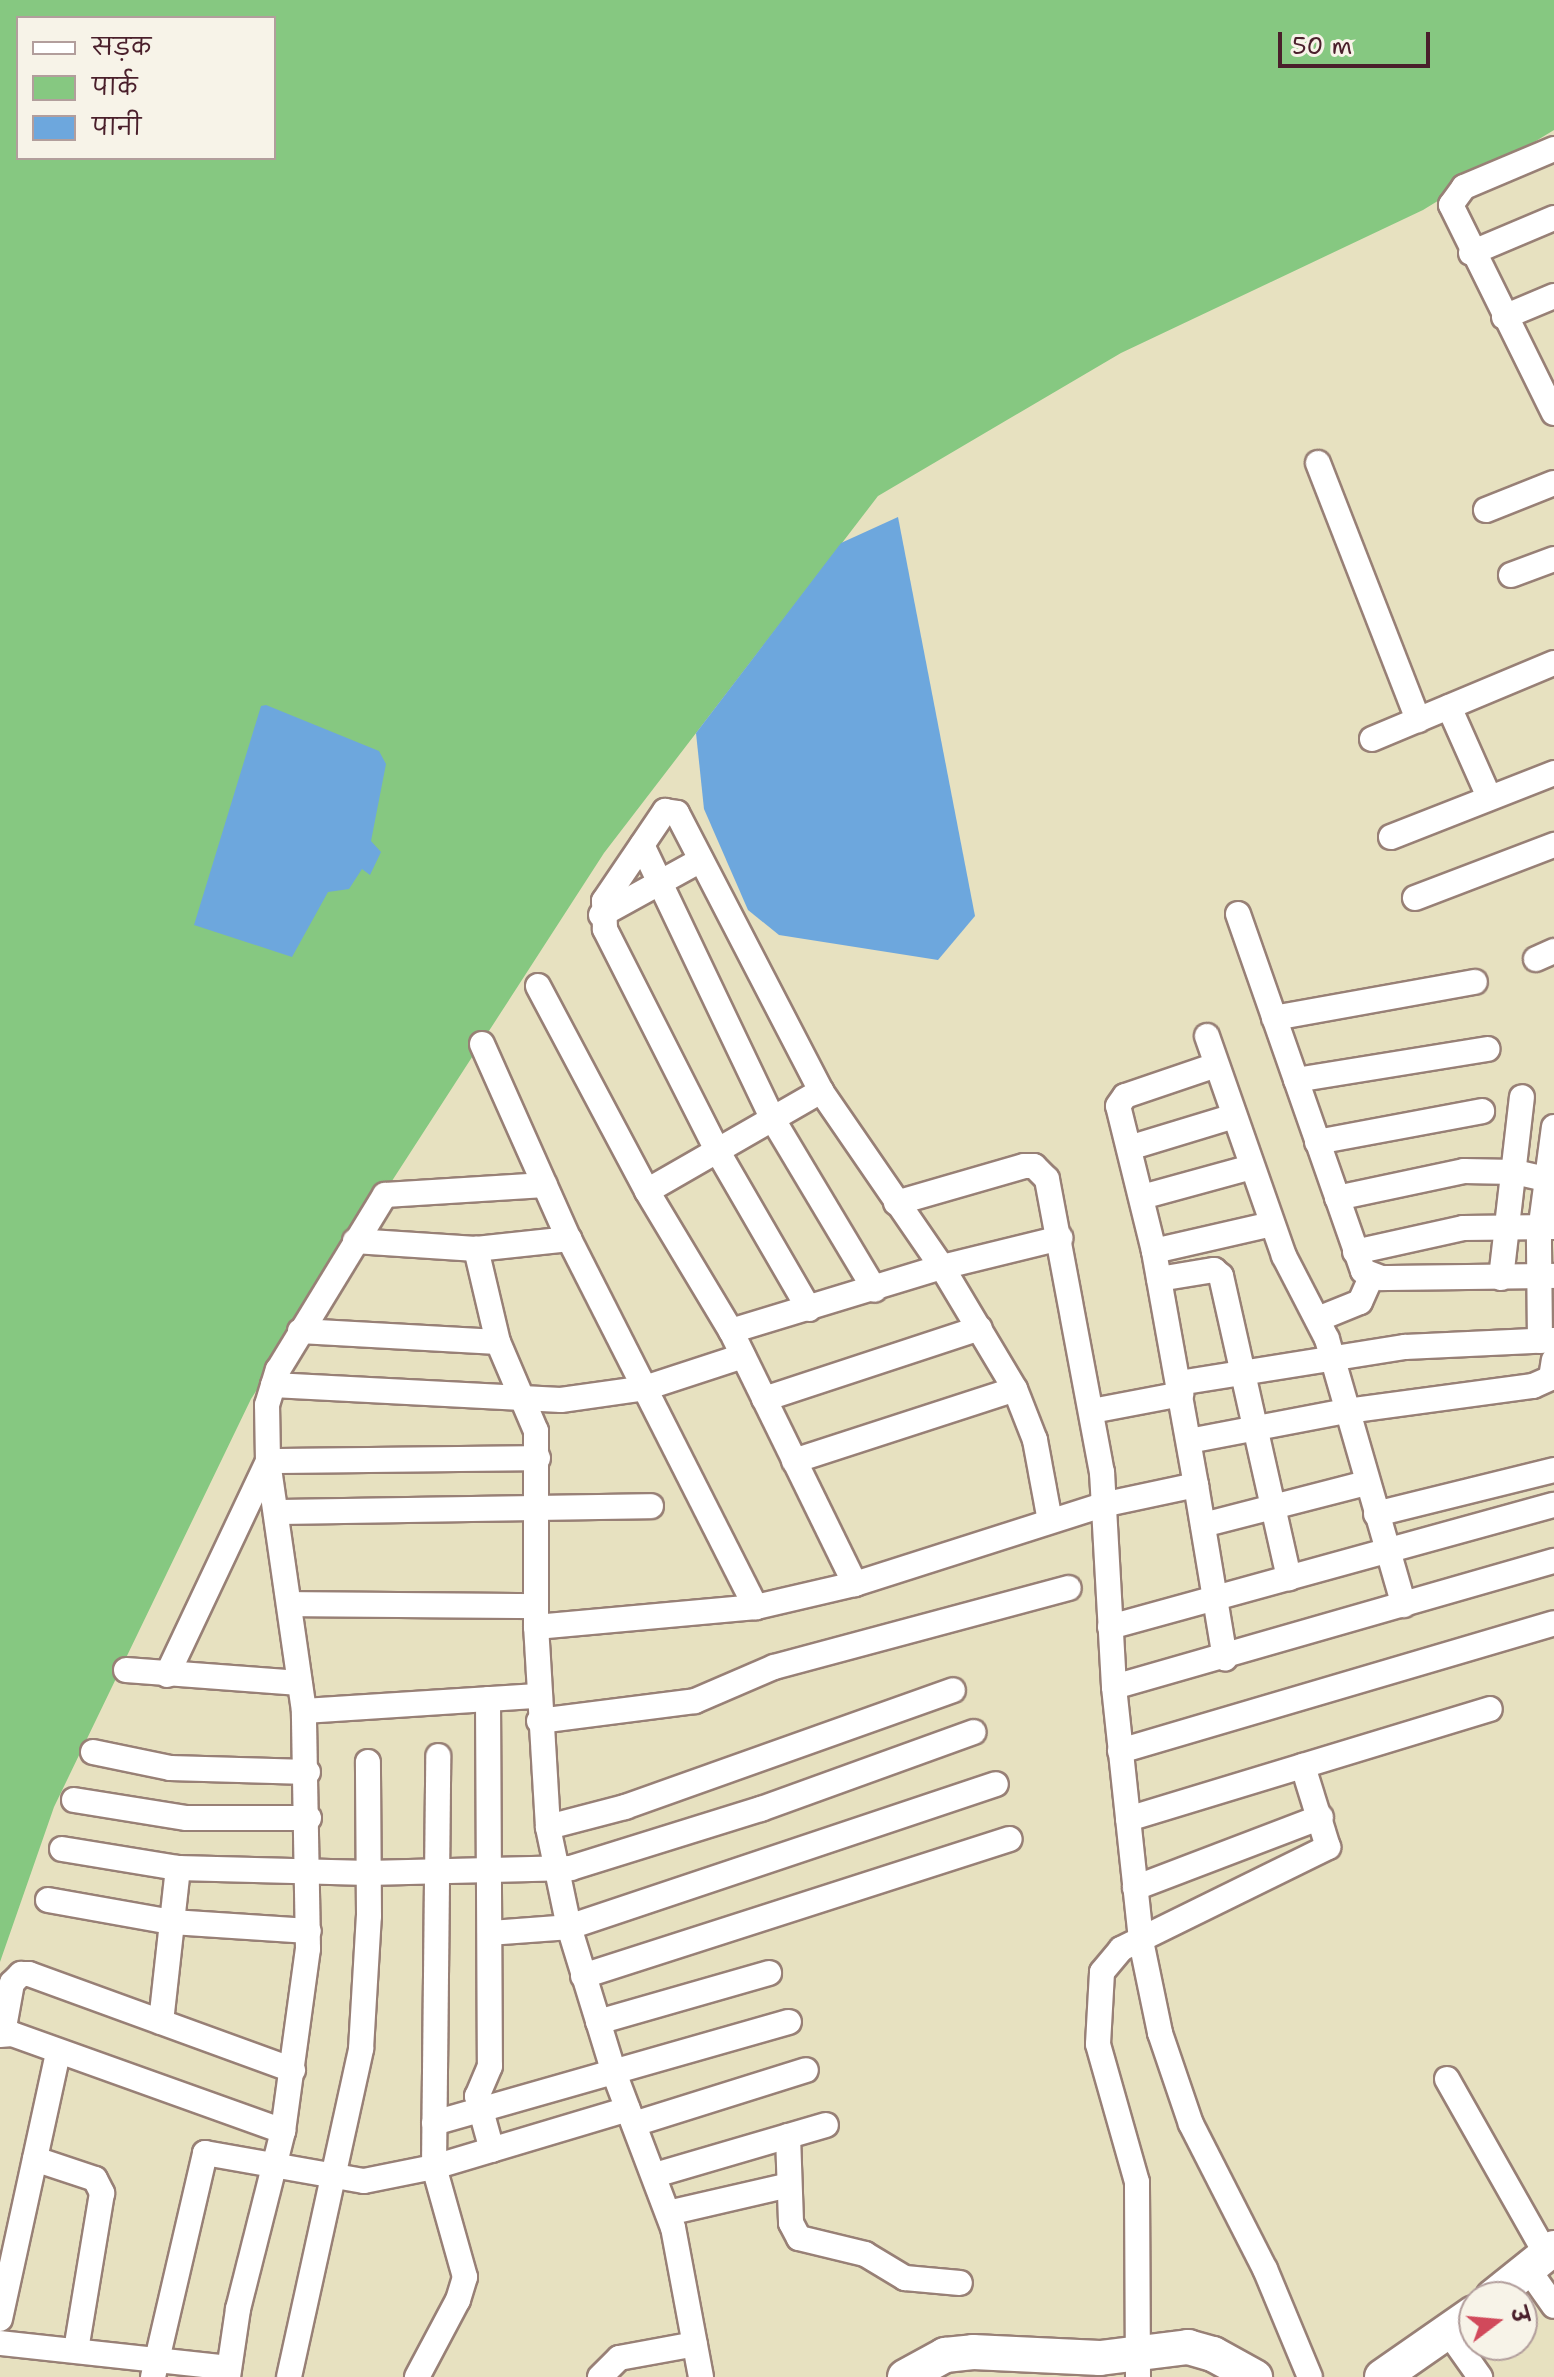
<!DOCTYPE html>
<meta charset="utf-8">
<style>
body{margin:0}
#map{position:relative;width:1554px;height:2377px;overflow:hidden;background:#e7e1c0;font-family:"Shantell Sans","Playpen Sans Deva",sans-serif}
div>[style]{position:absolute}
.green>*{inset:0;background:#86c881}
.water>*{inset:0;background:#6da7dd}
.roads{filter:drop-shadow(2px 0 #988076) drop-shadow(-2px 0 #988076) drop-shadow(0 2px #988076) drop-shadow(0 -2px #988076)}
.street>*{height:24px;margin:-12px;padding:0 12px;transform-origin:12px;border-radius:12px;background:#fff}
.secondary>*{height:34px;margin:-17px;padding:0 17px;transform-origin:17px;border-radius:17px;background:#fff}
span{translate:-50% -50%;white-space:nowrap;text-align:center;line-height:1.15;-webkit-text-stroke:8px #f7f3e8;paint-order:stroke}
.legend{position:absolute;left:16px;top:16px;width:260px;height:144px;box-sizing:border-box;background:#f7f3e8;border:2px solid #b29e9c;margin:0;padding:10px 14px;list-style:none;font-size:24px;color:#4a1f2b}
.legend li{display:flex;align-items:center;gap:16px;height:40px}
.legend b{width:40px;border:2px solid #b29e9c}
.north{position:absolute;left:1458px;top:2281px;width:80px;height:80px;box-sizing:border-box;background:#f7f3e8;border:2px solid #b29e9c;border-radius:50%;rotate:74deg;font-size:22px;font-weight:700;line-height:32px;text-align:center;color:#4a1f2b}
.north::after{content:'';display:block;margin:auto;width:28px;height:36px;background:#d1495b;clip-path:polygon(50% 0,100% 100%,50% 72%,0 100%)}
.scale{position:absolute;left:1278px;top:32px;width:152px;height:36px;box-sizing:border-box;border:4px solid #4a1f2b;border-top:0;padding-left:10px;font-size:24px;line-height:28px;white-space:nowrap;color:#4a1f2b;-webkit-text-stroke:6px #f7f3e8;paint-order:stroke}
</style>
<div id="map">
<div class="green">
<div style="clip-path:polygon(evenodd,0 0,1554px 0,1554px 130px,1423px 210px,1121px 353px,878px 496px,604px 853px,251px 1399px,54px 1807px,0 1962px,0 0,18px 18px,274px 18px,274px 158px,18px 158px,18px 18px)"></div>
</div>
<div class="water">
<div style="clip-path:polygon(898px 517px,975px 916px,938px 960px,779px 935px,748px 910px,704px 809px,696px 733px,841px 543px)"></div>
<div style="clip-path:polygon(266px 705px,379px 751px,386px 764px,371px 841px,381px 852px,370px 875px,362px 869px,349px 889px,328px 892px,292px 957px,194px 925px,261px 706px)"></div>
</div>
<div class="roads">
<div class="street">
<div style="left:1554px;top:149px;width:98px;rotate:157.1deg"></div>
<div style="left:1464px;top:187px;width:22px;rotate:126deg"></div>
<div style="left:1451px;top:205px;width:232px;rotate:63.7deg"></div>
<div style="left:1471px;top:253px;width:90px;rotate:-22.9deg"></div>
<div style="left:1504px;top:317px;width:54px;rotate:-22.8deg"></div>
<div style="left:1318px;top:463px;width:276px;rotate:68.7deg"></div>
<div style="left:1486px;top:510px;width:73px;rotate:-21.7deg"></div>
<div style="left:1511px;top:575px;width:46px;rotate:-20.4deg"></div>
<div style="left:1449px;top:707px;width:98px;rotate:66deg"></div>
<div style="left:1372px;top:739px;width:197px;rotate:-22.7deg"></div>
<div style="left:1391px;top:837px;width:175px;rotate:-21.4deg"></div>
<div style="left:642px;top:845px;width:302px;rotate:64.5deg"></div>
<div style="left:772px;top:1118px;width:200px;rotate:59.1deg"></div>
<div style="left:1415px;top:898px;width:149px;rotate:-20.9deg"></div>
<div style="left:1238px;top:914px;width:378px;rotate:70.7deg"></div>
<div style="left:1363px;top:1271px;width:19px;rotate:21deg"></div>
<div style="left:1381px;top:1278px;width:173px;rotate:-0.7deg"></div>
<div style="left:601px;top:915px;width:114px;rotate:-28.8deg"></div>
<div style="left:1536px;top:959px;width:20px;rotate:-24deg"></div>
<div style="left:538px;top:986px;width:232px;rotate:62deg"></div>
<div style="left:1274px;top:1018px;width:204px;rotate:-10.2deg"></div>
<div style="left:1207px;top:1036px;width:233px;rotate:70.7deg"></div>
<div style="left:1284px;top:1256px;width:93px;rotate:62.6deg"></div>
<div style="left:1327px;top:1339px;width:277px;rotate:73.9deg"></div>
<div style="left:482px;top:1044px;width:214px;rotate:66deg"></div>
<div style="left:569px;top:1239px;width:413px;rotate:63.1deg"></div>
<div style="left:1296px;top:1080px;width:194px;rotate:-9.2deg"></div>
<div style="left:1317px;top:1142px;width:168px;rotate:-10.6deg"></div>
<div style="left:1129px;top:1148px;width:110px;rotate:-16.9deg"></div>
<div style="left:1142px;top:1197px;width:114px;rotate:-15.3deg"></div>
<div style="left:1337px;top:1198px;width:130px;rotate:-12deg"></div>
<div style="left:1464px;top:1171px;width:51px;rotate:1.1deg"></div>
<div style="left:1515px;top:1172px;width:40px;rotate:13deg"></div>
<div style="left:896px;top:1203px;width:133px;rotate:-16.1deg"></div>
<div style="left:1024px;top:1166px;width:10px"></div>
<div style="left:1034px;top:1166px;width:18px;rotate:45deg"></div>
<div style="left:1047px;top:1179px;width:298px;rotate:79.4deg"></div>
<div style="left:1102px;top:1472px;width:215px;rotate:86.8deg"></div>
<div style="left:1114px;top:1687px;width:255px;rotate:83.9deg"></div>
<div style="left:1141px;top:1941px;width:94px;rotate:78.3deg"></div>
<div style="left:1160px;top:2033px;width:96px;rotate:71.2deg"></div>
<div style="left:1191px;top:2124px;width:163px;rotate:63deg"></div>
<div style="left:1265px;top:2269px;width:117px;rotate:67.4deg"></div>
<div style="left:355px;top:1241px;width:121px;rotate:3.8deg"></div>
<div style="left:1154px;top:1251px;width:121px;rotate:-12.9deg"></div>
<div style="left:1355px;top:1252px;width:111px;rotate:-12.5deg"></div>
<div style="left:1463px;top:1228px;width:91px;rotate:-0.6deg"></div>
<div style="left:1501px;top:1278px;width:182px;rotate:-83.4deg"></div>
<div style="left:1159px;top:1279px;width:56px;rotate:-9.3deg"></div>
<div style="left:1214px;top:1270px;width:9px;rotate:41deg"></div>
<div style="left:1221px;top:1276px;width:310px;rotate:77.3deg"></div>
<div style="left:809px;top:1309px;width:184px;rotate:-120.1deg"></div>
<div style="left:717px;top:1150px;width:248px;rotate:-116.9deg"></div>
<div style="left:605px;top:929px;width:28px;rotate:-92deg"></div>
<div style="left:604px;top:901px;width:109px;rotate:-55.9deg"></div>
<div style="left:665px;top:811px;width:12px;rotate:9deg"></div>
<div style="left:677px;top:813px;width:313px;rotate:62.6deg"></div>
<div style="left:1318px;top:1319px;width:45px;rotate:-22deg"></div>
<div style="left:1360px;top:1302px;width:27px;rotate:-66deg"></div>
<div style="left:300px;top:1331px;width:198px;rotate:3.2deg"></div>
<div style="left:731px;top:1331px;width:220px;rotate:-16.9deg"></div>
<div style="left:942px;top:1267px;width:122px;rotate:-13.8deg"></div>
<div style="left:1540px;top:1341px;width:102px;rotate:-90.6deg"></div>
<div style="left:1539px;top:1239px;width:113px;rotate:-82.4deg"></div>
<div style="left:1179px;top:1383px;width:229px;rotate:-9.1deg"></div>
<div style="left:1405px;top:1347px;width:149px;rotate:-2.7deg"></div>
<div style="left:273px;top:1385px;width:288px;rotate:3deg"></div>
<div style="left:561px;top:1400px;width:85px;rotate:-8.1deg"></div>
<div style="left:645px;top:1388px;width:103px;rotate:-18.1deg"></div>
<div style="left:764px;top:1399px;width:227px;rotate:-18.2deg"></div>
<div style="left:1092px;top:1411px;width:91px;rotate:-10.8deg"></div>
<div style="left:1189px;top:1441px;width:161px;rotate:-10.8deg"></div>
<div style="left:1347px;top:1411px;width:188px;rotate:-7.7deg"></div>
<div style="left:1533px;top:1386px;width:20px;rotate:-24deg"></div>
<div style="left:1551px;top:1378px;width:18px;rotate:-81deg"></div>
<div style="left:794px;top:1461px;width:232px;rotate:-18deg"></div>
<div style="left:1196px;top:1485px;width:176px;rotate:80.5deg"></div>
<div style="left:276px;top:1512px;width:375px;rotate:-0.9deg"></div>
<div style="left:1376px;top:1514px;width:183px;rotate:-13.9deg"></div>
<div style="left:1203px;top:1525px;width:169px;rotate:-14.4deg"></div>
<div style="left:855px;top:1584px;width:282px;rotate:-116.1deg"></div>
<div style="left:731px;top:1331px;width:163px;rotate:-121deg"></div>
<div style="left:647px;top:1191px;width:201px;rotate:-29.9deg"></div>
<div style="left:821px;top:1091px;width:214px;rotate:55.5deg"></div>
<div style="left:942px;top:1267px;width:142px;rotate:59.1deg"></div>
<div style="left:1015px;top:1389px;width:55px;rotate:68.6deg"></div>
<div style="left:1035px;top:1440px;width:82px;rotate:79.5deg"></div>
<div style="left:291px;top:1604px;width:244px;rotate:0.5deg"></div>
<div style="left:536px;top:1627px;width:196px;rotate:-90deg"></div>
<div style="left:536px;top:1431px;width:97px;rotate:-113.1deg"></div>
<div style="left:498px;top:1342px;width:96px;rotate:-103.3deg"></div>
<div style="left:476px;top:1249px;width:94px;rotate:-6.1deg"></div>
<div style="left:1110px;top:1627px;width:460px;rotate:-15.4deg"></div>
<div style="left:126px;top:1670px;width:174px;rotate:4.3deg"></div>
<div style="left:167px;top:1675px;width:237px;rotate:-64.7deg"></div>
<div style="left:268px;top:1461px;width:270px;rotate:-0.6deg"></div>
<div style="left:1114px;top:1687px;width:458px;rotate:-16deg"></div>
<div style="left:488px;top:1699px;width:367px;rotate:89.7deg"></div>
<div style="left:490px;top:2066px;width:33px;rotate:113deg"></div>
<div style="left:477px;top:2096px;width:56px;rotate:74.5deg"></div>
<div style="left:304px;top:1711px;width:234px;rotate:-3.7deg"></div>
<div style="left:539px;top:1721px;width:157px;rotate:-7.3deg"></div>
<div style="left:695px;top:1701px;width:86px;rotate:-23.3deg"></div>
<div style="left:774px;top:1667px;width:305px;rotate:-15deg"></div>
<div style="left:1120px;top:1751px;width:452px;rotate:-16.4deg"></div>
<div style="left:93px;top:1752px;width:79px;rotate:11.7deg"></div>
<div style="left:170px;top:1768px;width:138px;rotate:1.7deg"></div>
<div style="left:74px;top:1800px;width:114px;rotate:9.1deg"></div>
<div style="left:187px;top:1818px;width:122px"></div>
<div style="left:1128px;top:1819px;width:378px;rotate:-16.9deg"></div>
<div style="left:548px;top:1827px;width:80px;rotate:-14.6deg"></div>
<div style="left:625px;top:1807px;width:348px;rotate:-19.6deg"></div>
<div style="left:62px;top:1849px;width:118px;rotate:9.3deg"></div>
<div style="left:178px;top:1868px;width:191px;rotate:1.5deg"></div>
<div style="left:369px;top:1873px;width:202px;rotate:-1.4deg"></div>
<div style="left:571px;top:1868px;width:199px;rotate:-17.3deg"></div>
<div style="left:761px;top:1809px;width:226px;rotate:-19.9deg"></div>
<div style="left:1135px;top:1888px;width:199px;rotate:-20.9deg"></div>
<div style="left:48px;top:1900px;width:126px;rotate:10.1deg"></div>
<div style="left:172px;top:1922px;width:137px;rotate:3.8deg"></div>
<div style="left:490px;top:1933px;width:79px;rotate:-4.3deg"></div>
<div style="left:569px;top:1927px;width:450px;rotate:-18.5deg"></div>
<div style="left:583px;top:1976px;width:448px;rotate:-17.8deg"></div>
<div style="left:161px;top:2022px;width:155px;rotate:-83.7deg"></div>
<div style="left:598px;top:2022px;width:178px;rotate:-16deg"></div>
<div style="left:3px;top:2033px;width:51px;rotate:-79.8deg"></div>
<div style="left:12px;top:1983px;width:13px;rotate:-45deg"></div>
<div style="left:21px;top:1974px;width:8px"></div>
<div style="left:29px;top:1974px;width:281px;rotate:20deg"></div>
<div style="left:0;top:2035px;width:12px;rotate:-5deg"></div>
<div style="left:12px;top:2034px;width:288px;rotate:19.7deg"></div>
<div style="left:1447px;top:2079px;width:201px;rotate:60.5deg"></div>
<div style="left:434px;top:2123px;width:369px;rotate:-15.9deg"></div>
<div style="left:634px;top:2124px;width:180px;rotate:-17.4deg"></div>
<div style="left:788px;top:2136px;width:87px;rotate:88deg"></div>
<div style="left:791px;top:2223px;width:17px;rotate:62deg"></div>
<div style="left:799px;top:2238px;width:68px;rotate:13.6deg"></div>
<div style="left:865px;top:2254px;width:47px;rotate:31deg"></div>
<div style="left:905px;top:2278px;width:55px;rotate:5.2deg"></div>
<div style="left:35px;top:2159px;width:63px;rotate:18.4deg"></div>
<div style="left:95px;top:2179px;width:16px;rotate:63deg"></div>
<div style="left:102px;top:2193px;width:159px;rotate:99.4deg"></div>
<div style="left:655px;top:2175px;width:178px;rotate:-16.3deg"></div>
<div style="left:668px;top:2213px;width:124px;rotate:-13deg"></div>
<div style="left:1528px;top:2269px;width:45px;rotate:54.9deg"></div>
<div style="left:0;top:2319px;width:272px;rotate:-77.7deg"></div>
<div style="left:1449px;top:2333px;width:54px;rotate:54.8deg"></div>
<div style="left:0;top:2343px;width:230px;rotate:6.2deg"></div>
<div style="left:153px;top:2377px;width:230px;rotate:-76.9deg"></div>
<div style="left:205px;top:2153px;width:161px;rotate:10deg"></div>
<div style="left:364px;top:2181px;width:71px;rotate:-11.3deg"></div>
<div style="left:434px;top:2167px;width:202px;rotate:-16.6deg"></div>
<div style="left:228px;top:2377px;width:69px;rotate:-81.6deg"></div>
<div style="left:238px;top:2309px;width:184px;rotate:-75.8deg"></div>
<div style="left:283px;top:2131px;width:184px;rotate:-82.2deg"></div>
<div style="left:308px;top:1949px;width:238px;rotate:-91deg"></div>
<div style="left:304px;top:1711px;width:253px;rotate:-98.2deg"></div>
<div style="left:268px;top:1461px;width:56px;rotate:-91deg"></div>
<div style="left:267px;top:1405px;width:37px;rotate:-73deg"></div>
<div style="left:278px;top:1370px;width:205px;rotate:-58.6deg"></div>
<div style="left:385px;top:1195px;width:160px;rotate:-3.6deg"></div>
<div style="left:289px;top:2377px;width:336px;rotate:-77.6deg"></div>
<div style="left:361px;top:2049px;width:133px;rotate:-86.6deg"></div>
<div style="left:369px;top:1916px;width:154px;rotate:-90.4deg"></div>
<div style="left:417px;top:2377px;width:87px;rotate:-62deg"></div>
<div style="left:458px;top:2300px;width:24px;rotate:-73deg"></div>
<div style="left:465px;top:2277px;width:114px;rotate:-105.7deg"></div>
<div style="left:434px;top:2167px;width:411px;rotate:-89.4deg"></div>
<div style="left:600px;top:2377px;width:27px;rotate:-45deg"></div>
<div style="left:619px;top:2358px;width:77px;rotate:-10.4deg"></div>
<div style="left:701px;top:2377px;width:152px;rotate:-100.6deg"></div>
<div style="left:673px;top:2228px;width:166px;rotate:-110.8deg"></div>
<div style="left:614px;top:2073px;width:153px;rotate:-107.1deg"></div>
<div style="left:569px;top:1927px;width:102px;rotate:-101.9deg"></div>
<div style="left:548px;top:1827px;width:200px;rotate:-93.4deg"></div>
<div style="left:536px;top:1627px;width:221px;rotate:-5.2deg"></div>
<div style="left:756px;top:1607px;width:102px;rotate:-13.1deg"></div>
<div style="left:855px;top:1584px;width:259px;rotate:-17.7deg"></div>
<div style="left:1102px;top:1505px;width:96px;rotate:-12deg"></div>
<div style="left:1196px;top:1485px;width:238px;rotate:-100.2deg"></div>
<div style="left:1154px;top:1251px;width:149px;rotate:-103.9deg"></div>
<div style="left:1118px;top:1106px;width:12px;rotate:-55deg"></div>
<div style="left:1125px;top:1096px;width:96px;rotate:-18.8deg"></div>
<div style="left:1138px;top:2377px;width:195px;rotate:-90.3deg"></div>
<div style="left:1137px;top:2182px;width:143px;rotate:-105.8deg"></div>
<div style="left:1098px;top:2044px;width:72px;rotate:-86.8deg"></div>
<div style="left:1102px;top:1972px;width:30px;rotate:-50deg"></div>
<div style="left:1121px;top:1949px;width:231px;rotate:-26.2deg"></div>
<div style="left:1328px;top:1847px;width:85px;rotate:-107.2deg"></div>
</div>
<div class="secondary">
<div style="left:1493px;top:2297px;width:78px;rotate:-38.8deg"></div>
<div style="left:905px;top:2377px;width:46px;rotate:-28.8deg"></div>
<div style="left:945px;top:2355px;width:28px;rotate:-6deg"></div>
<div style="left:973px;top:2352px;width:127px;rotate:2.7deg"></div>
<div style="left:1100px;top:2358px;width:89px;rotate:-7.1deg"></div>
<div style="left:1188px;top:2347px;width:26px;rotate:16deg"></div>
<div style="left:1213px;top:2354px;width:48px;rotate:28.7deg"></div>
<div style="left:1382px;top:2377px;width:112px;rotate:-34.8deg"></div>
</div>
</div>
<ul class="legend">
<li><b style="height:10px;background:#fff"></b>सड़क</li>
<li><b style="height:22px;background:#86c881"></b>पार्क</li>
<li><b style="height:22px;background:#6da7dd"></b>पानी</li>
</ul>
<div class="north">उ</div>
<div class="scale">50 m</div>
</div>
